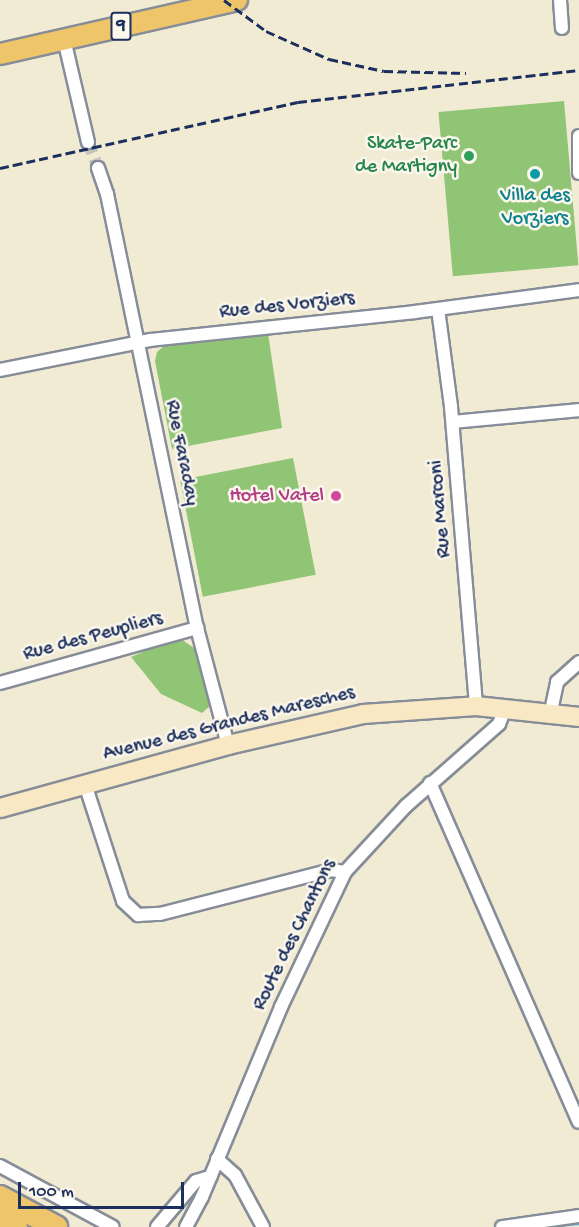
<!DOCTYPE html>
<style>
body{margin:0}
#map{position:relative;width:579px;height:1227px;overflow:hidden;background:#f1ebd3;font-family:"Gochi Hand",sans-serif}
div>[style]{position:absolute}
.green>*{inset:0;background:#91c576;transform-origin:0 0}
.stream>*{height:3px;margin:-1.5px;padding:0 1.5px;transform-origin:1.5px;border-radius:1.5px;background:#6bc1e8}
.street-tunnel>*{height:12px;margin-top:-6px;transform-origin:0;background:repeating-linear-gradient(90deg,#c6c5bc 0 12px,transparent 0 18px)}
.roads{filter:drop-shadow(2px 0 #868d98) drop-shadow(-2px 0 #868d98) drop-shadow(0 2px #868d98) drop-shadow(0 -2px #868d98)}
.street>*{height:12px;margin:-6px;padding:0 6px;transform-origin:6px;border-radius:6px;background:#fff}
.secondary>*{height:18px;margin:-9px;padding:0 9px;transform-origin:9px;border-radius:9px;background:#f8e8c3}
.primary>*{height:20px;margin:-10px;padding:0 10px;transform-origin:10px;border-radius:10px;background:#eec569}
.highway>*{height:22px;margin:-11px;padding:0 11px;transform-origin:11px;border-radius:11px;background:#eec569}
.rail>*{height:3px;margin-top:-1.5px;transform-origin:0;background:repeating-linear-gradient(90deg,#1b2f5e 0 9px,transparent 0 13.5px)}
.dots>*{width:16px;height:16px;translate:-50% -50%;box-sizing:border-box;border:3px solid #fbf7ec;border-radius:50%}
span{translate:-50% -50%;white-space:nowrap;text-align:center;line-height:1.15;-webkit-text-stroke:5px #fbf7ec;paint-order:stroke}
.shield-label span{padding:2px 4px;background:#fbf7ec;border:2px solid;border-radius:4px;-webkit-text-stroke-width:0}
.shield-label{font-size:18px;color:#1b2f5e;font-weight:700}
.leisure-label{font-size:20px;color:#27864d}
.right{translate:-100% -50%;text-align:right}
.culture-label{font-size:20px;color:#0d838f}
.street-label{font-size:20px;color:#1b2f5e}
.hotel-label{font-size:20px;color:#b23c85}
.scale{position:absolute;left:18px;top:1182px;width:166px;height:27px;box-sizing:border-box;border:3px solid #1b2f5e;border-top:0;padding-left:8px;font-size:18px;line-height:21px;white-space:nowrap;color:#1b2f5e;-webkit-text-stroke:4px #fbf7ec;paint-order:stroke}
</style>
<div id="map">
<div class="green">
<div style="left:564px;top:101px;width:165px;height:126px;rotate:85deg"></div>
<div style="clip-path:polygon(268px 333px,282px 428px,172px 449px,155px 361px,157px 352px,164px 346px)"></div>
<div style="left:293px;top:458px;width:119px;height:115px;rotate:79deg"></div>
<div style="clip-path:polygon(178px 637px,197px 650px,211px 705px,202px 713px,161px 694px,131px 657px)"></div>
</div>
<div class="stream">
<div style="left:558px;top:1225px;width:21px;rotate:-5deg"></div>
</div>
<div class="street-tunnel">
<div style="left:88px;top:142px;width:28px;rotate:69deg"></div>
</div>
<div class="roads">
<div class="street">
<div style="left:560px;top:0;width:28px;rotate:86deg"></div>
<div style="left:64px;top:39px;width:106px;rotate:76.9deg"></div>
<div style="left:579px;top:136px;width:37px;rotate:90deg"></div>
<div style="left:98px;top:168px;width:28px;rotate:71deg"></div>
<div style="left:107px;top:194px;width:443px;rotate:78.3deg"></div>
<div style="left:197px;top:628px;width:121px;rotate:75.2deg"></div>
<div style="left:438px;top:309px;width:99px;rotate:82.4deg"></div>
<div style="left:451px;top:407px;width:300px;rotate:85.2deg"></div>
<div style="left:0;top:370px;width:153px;rotate:-11.3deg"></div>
<div style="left:150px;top:340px;width:266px;rotate:-6deg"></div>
<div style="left:415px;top:312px;width:165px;rotate:-7.6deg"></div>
<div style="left:453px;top:422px;width:127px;rotate:-5.4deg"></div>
<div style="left:0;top:683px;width:205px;rotate:-15.6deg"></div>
<div style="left:551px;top:711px;width:30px;rotate:-78deg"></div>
<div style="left:557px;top:682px;width:30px;rotate:-42deg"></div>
<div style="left:430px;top:783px;width:370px;rotate:66.3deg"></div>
<div style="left:85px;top:784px;width:123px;rotate:72deg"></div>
<div style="left:123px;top:901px;width:21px;rotate:43deg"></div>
<div style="left:138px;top:915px;width:22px;rotate:-3deg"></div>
<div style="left:160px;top:914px;width:177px;rotate:-14.4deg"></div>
<div style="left:331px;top:870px;width:14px;rotate:8deg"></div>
<div style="left:217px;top:1159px;width:24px;rotate:42deg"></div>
<div style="left:235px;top:1175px;width:59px;rotate:61.7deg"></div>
<div style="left:0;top:1166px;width:128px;rotate:28.4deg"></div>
<div style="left:157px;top:1227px;width:60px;rotate:-49.7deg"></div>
<div style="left:196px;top:1181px;width:15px;rotate:-16deg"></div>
<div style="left:186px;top:1227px;width:34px;rotate:-62deg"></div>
<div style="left:202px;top:1197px;width:206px;rotate:-67.4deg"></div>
<div style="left:281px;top:1007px;width:149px;rotate:-64.6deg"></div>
<div style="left:345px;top:872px;width:90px;rotate:-47.3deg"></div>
<div style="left:406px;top:806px;width:124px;rotate:-41.4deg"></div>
<div style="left:499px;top:724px;width:17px;rotate:-69deg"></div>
<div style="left:502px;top:1227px;width:78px;rotate:-8.1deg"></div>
</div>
<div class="secondary">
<div style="left:0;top:808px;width:237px;rotate:-15.4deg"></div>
<div style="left:228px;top:745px;width:139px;rotate:-12.9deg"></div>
<div style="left:363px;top:714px;width:113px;rotate:-4deg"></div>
<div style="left:476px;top:706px;width:104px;rotate:6.1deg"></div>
</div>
<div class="primary">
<div style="left:0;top:54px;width:243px;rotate:-12.8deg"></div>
</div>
<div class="highway">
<div style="left:0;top:1197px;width:64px;rotate:28.2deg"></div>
<div style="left:0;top:1219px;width:18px;rotate:27deg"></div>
</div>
</div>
<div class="rail">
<div style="left:224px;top:0;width:52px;rotate:36.4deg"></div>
<div style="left:266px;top:31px;width:69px;rotate:24deg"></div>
<div style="left:329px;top:59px;width:56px;rotate:12.3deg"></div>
<div style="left:384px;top:71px;width:82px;rotate:1.4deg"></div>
<div style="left:0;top:168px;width:305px;rotate:-12.5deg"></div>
<div style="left:298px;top:102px;width:283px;rotate:-6.5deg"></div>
</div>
<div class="dots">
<div style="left:469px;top:156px;background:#2e9e5b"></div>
<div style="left:535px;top:174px;background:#0f9aa8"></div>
<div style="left:336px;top:496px;background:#d1479c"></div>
</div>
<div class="shield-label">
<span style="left:121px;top:26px">9</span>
</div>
<div class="leisure-label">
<span class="right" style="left:457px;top:156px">Skate-Parc<br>de Martigny</span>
</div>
<div class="culture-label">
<span style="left:535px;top:208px">Villa des<br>Vorziers</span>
</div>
<div class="street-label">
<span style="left:287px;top:306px;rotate:-6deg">Rue des Vorziers</span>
<span style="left:181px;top:453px;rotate:79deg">Rue Faraday</span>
<span style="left:441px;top:509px;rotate:-95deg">Rue Marconi</span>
<span style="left:93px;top:637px;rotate:-15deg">Rue des Peupliers</span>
<span style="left:229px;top:724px;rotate:-14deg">Avenue des Grandes Maresches</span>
<span style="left:295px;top:935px;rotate:-64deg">Route des Chantons</span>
</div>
<div class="hotel-label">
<span class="right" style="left:324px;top:496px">Hotel Vatel</span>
</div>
<div class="scale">100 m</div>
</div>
